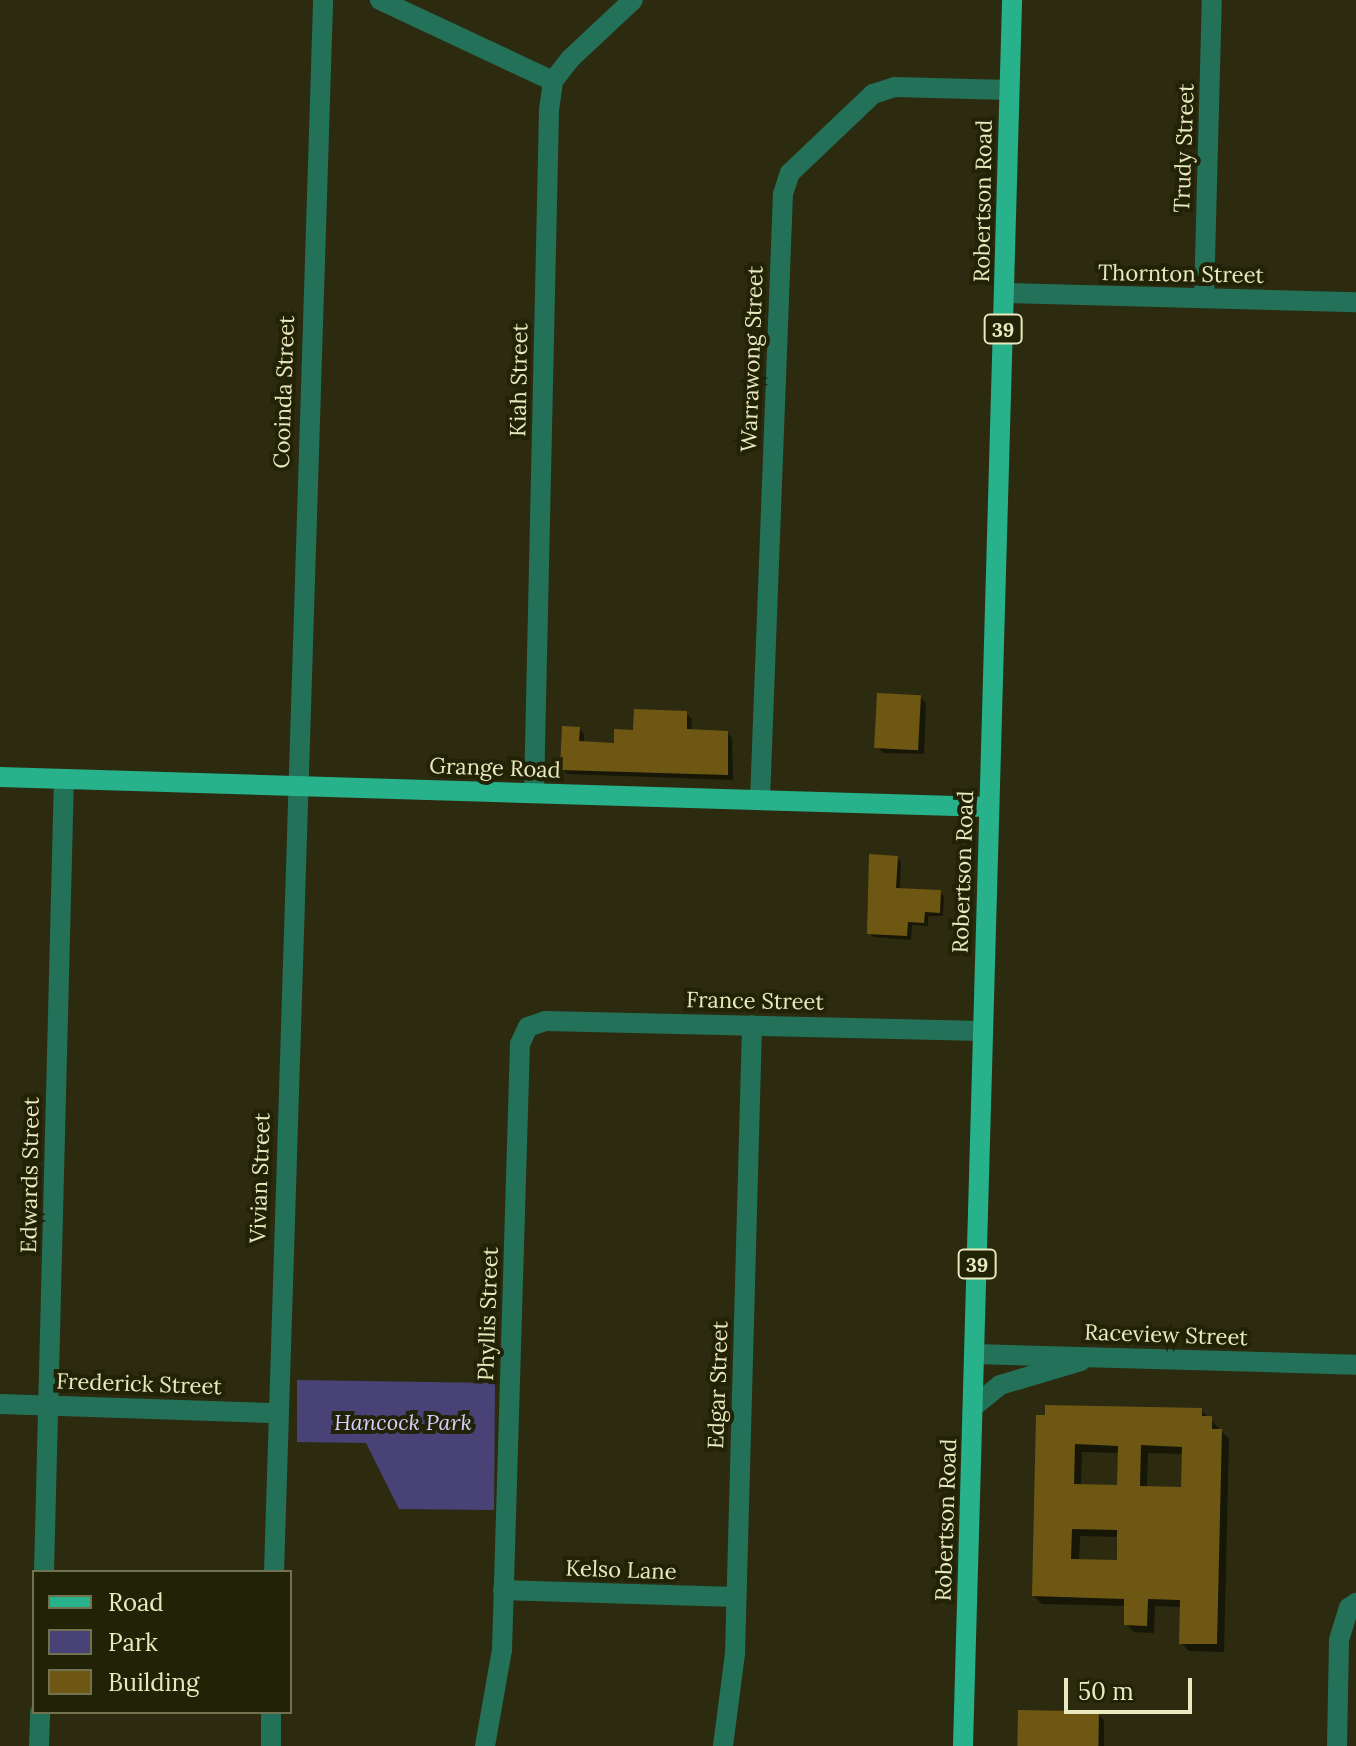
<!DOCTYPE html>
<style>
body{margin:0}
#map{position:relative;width:1356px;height:1746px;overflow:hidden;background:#2c2b10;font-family:Lora,serif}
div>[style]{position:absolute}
.green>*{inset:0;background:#494276}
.shadow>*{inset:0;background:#0007}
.building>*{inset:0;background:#6e5713;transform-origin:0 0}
.minor>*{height:20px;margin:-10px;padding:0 10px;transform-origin:10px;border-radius:10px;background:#247159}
.major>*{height:20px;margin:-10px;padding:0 10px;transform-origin:10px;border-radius:10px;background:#27b28b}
span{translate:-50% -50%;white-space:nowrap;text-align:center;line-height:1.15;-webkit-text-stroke:8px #222206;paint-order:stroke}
.shield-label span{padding:2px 6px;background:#222206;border:2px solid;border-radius:6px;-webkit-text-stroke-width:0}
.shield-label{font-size:20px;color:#e8e9bf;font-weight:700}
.street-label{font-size:22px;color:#e8e9bf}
.park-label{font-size:22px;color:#d3cffe;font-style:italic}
.legend{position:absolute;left:32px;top:1570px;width:260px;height:144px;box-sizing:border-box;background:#222206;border:2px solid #717250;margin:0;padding:10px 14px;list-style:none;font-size:24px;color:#e8e9bf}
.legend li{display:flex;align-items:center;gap:16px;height:40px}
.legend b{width:40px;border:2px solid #717250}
.scale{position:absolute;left:1064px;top:1678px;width:128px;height:36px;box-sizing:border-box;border:4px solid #e8e9bf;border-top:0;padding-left:10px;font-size:24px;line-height:28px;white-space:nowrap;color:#e8e9bf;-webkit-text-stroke:6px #222206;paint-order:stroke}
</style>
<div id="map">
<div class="green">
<div style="clip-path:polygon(297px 1380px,495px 1383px,494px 1510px,399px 1509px,366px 1443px,297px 1442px)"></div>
</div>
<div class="shadow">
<div style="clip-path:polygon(920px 697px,926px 703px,924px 754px,883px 753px,877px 747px)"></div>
<div style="clip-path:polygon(686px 713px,692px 719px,691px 731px,727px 733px,732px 738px,733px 780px,567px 774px,562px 769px,579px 729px,584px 734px,584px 744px,616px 745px,635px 732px)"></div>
<div style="clip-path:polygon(897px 858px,901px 862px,900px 890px,940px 892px,944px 897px,943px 916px,928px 916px,928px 926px,912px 925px,911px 940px,874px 937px,869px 933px)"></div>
<div style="clip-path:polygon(evenodd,1201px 1410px,1229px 1439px,1224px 1652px,1189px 1651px,1181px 1643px,1181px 1607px,1155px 1606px,1154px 1633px,1134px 1632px,1126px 1624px,1126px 1606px,1042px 1604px,1034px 1596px,1038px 1417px,1201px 1410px,1082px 1452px,1120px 1453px,1119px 1487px,1081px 1486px,1082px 1452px,1201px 1410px,1148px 1453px,1184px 1454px,1183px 1489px,1147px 1488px,1148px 1453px,1201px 1410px,1080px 1536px,1119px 1537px,1118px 1562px,1079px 1561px,1080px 1536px)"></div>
<div style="clip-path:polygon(1098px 1714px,1104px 1720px,1104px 1746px,1019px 1746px)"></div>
</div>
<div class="building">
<div style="left:877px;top:693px;width:44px;height:55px;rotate:3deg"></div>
<div style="clip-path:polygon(634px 709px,687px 711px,687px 729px,728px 731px,728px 775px,560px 770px,562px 726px,580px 727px,579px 741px,614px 743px,614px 729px,633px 730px)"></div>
<div style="clip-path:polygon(869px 854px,898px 856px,896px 888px,941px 890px,940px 913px,925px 912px,924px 923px,908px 922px,907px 936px,867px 934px)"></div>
<div style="clip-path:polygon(evenodd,1045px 1405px,1202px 1408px,1202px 1416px,1212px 1416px,1212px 1429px,1222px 1429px,1217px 1644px,1179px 1644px,1180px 1600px,1148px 1599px,1147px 1626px,1124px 1625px,1124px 1599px,1032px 1596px,1036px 1415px,1045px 1415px,1045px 1405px,1075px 1444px,1118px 1446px,1117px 1485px,1074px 1484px,1075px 1444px,1045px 1405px,1141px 1445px,1182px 1447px,1181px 1487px,1140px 1486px,1141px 1445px,1045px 1405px,1072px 1529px,1117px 1530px,1117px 1560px,1071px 1559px,1072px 1529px)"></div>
<div style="left:1018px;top:1710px;width:81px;height:36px;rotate:1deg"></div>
</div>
<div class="minor">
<div style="left:380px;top:0;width:191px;rotate:25.1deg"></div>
<div style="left:1004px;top:293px;width:352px;rotate:1.5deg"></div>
<div style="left:1204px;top:298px;width:298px;rotate:-88.5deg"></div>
<div style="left:534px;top:793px;width:683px;rotate:-88.74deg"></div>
<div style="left:549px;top:110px;width:29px;rotate:-82deg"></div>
<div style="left:553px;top:81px;width:28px;rotate:-52deg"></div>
<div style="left:570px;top:59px;width:86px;rotate:-43.1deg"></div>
<div style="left:760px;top:800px;width:606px;rotate:-87.83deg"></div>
<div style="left:783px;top:194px;width:22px;rotate:-72deg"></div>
<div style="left:790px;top:173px;width:115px;rotate:-43.6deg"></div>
<div style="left:873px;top:94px;width:23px;rotate:-18deg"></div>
<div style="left:895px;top:87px;width:114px;rotate:1.5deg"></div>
<div style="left:974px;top:1354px;width:382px;rotate:1.6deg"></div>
<div style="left:0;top:1404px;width:277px;rotate:1.9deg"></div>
<div style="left:973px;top:1407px;width:35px;rotate:-39deg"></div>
<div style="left:1000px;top:1385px;width:84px;rotate:-16.5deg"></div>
<div style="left:44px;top:1572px;width:793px;rotate:-88.56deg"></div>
<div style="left:274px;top:1572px;width:1573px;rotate:-88.21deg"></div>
<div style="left:503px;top:1590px;width:233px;rotate:1.7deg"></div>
<div style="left:39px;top:1746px;width:34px;rotate:-88deg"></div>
<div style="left:271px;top:1746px;width:34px;rotate:-90deg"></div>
<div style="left:485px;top:1746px;width:97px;rotate:-80deg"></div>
<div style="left:502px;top:1650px;width:606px;rotate:-88.3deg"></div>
<div style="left:520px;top:1044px;width:19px;rotate:-65deg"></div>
<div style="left:528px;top:1027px;width:18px;rotate:-19deg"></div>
<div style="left:545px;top:1021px;width:437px;rotate:1.3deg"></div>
<div style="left:723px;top:1746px;width:93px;rotate:-82.6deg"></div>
<div style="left:735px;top:1654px;width:629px;rotate:-88.45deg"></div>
<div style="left:1337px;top:1746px;width:106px;rotate:-88.9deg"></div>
<div style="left:1339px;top:1640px;width:34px;rotate:-73deg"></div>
<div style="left:1349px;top:1608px;width:9px;rotate:-36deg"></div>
</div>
<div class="major">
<div style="left:0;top:777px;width:989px;rotate:1.74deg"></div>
<div style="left:963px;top:1746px;width:1747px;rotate:-88.39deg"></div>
</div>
<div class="shield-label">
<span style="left:1003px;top:329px">39</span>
<span style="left:977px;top:1264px">39</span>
</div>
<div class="street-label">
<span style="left:1184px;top:148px;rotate:-88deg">Trudy Street</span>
<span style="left:983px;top:201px;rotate:-89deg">Robertson Road</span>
<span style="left:1181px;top:274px;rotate:1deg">Thornton Street</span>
<span style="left:752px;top:359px;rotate:-88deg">Warrawong Street</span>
<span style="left:519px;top:380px;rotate:-89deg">Kiah Street</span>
<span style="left:284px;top:392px;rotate:-88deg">Cooinda Street</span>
<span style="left:495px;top:768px;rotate:2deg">Grange Road</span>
<span style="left:963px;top:872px;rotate:-88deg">Robertson Road</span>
<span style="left:755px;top:1001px;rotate:1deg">France Street</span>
<span style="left:30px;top:1175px;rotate:-89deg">Edwards Street</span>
<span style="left:260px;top:1178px;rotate:-88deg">Vivian Street</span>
<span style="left:488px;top:1314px;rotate:-88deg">Phyllis Street</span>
<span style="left:1166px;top:1335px;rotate:2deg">Raceview Street</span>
<span style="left:139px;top:1384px;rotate:2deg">Frederick Street</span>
<span style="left:718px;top:1385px;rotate:-88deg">Edgar Street</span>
<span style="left:946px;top:1520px;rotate:-88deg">Robertson Road</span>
<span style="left:621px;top:1570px;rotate:2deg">Kelso Lane</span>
</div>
<div class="park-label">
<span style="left:403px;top:1423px">Hancock Park</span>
</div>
<ul class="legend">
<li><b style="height:10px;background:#27b28b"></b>Road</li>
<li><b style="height:22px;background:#494276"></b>Park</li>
<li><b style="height:22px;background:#6e5713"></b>Building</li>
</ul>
<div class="scale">50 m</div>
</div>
